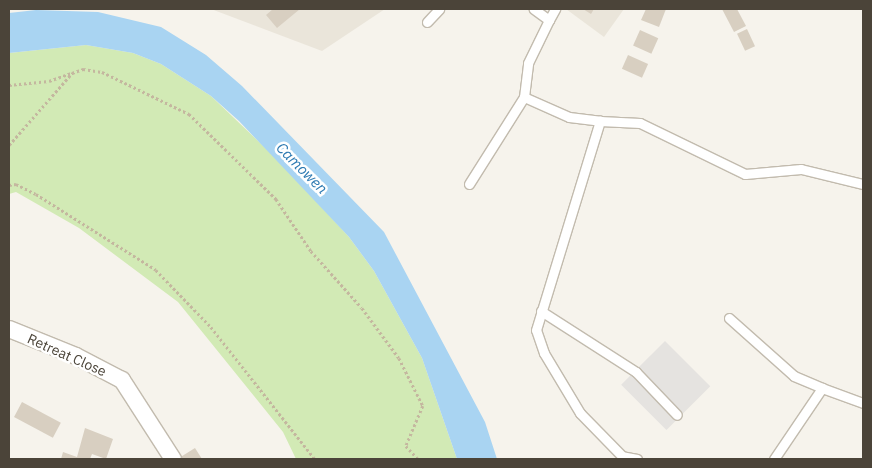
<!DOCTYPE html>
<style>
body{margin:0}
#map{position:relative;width:872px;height:468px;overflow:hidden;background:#f6f3ec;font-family:"IBM Plex Sans",sans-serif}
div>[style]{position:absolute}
.residential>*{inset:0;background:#eae5da}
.green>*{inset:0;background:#d2eab5}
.parking>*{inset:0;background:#e5e3e0;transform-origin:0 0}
.water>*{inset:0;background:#a9d4f2}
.building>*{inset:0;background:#d8cfc1;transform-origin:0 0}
.path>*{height:2.5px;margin-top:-1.25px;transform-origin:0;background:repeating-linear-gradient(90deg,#c4b79f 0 2.5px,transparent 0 5px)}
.roads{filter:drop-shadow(1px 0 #c2bbae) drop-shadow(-1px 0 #c2bbae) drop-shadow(0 1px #c2bbae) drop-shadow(0 -1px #c2bbae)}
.lane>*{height:9px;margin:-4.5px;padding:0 4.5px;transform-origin:4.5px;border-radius:4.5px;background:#fff}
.street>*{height:16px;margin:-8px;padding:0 8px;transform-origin:8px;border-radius:8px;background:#fff}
span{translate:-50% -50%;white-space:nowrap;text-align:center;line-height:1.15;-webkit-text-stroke:5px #fff;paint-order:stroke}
.street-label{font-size:14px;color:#4b4439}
.water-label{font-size:15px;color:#2e7ab2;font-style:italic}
.frame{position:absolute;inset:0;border:10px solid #4b4439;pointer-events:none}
</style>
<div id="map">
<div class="residential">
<div style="clip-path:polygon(211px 9px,385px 9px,322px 51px)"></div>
<div style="clip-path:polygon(566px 9px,624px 9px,604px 37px)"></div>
</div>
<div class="green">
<div style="clip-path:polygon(86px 45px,133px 53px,161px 64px,211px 96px,279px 161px,349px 237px,374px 271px,422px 358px,457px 459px,296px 459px,283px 432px,178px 302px,79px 228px,16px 192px,9px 194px,9px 53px)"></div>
</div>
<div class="parking">
<div style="left:665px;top:341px;width:64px;height:62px;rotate:45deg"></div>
</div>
<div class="water">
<div style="clip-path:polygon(36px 10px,98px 12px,161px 27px,206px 55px,242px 86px,384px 232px,485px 422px,497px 459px,457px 459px,422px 358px,374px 271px,349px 237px,239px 121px,211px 96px,161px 64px,133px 53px,86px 45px,9px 53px,9px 13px)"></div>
</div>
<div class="building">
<div style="clip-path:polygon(273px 9px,300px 9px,277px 28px,266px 15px)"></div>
<div style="clip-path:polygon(583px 9px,594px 9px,591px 14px)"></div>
<div style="clip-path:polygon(646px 9px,666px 9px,659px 27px,641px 20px)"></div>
<div style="clip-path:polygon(722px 9px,737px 9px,746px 26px,734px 32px)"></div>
<div style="left:747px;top:29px;width:19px;height:11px;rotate:65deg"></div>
<div style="left:640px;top:30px;width:20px;height:17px;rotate:24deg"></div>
<div style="left:628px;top:55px;width:22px;height:15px;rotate:24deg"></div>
<div style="left:22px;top:402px;width:44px;height:17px;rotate:28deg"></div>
<div style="clip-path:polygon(85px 428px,113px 439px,106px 459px,92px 454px,90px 459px,61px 459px,63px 452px,77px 457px)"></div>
<div style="clip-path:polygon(195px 448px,202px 459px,180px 459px,179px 458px)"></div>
</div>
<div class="path">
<div style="left:9px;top:85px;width:40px;rotate:-5.7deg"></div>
<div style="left:49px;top:81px;width:23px;rotate:-20deg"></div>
<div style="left:9px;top:145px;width:96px;rotate:-48.8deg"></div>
<div style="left:72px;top:73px;width:12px;rotate:-20deg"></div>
<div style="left:83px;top:69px;width:19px;rotate:9deg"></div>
<div style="left:102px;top:72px;width:97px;rotate:25.8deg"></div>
<div style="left:189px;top:114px;width:122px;rotate:44.3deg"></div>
<div style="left:276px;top:199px;width:63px;rotate:56.1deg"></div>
<div style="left:311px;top:251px;width:76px;rotate:48.2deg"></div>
<div style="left:362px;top:308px;width:62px;rotate:53.5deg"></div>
<div style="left:399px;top:358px;width:54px;rotate:63.4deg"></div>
<div style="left:423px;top:406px;width:43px;rotate:113deg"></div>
<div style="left:406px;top:446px;width:18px;rotate:47deg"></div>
<div style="left:9px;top:185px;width:7px;rotate:-8deg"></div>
<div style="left:16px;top:184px;width:22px;rotate:27deg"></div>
<div style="left:36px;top:194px;width:142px;rotate:32.3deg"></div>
<div style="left:156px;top:270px;width:79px;rotate:46deg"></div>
<div style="left:211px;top:327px;width:168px;rotate:51.8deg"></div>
</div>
<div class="roads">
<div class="lane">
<div style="left:549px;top:20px;width:13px;rotate:-61deg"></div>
<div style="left:427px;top:22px;width:18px;rotate:-47deg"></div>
<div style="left:524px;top:97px;width:34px;rotate:-83deg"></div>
<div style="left:528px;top:63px;width:48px;rotate:-64deg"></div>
<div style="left:549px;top:20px;width:19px;rotate:-144deg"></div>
<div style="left:469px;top:184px;width:103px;rotate:-57.7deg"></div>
<div style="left:524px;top:97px;width:49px;rotate:24deg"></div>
<div style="left:569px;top:117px;width:31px;rotate:7deg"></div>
<div style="left:541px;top:311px;width:113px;rotate:32.7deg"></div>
<div style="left:636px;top:372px;width:59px;rotate:46.4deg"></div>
<div style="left:729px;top:318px;width:87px;rotate:41.7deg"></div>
<div style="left:794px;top:376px;width:30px;rotate:23deg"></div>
<div style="left:637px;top:459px;width:15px;rotate:-169deg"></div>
<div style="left:622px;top:456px;width:60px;rotate:-134.3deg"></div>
<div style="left:580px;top:413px;width:70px;rotate:-121deg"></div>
<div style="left:544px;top:353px;width:24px;rotate:-109deg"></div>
<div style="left:536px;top:330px;width:219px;rotate:-73deg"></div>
<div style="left:600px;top:121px;width:40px;rotate:2.9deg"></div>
<div style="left:640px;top:123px;width:117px;rotate:25.9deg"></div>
<div style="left:745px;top:174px;width:56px;rotate:-5.1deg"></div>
<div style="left:801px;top:169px;width:64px;rotate:13.6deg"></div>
<div style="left:774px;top:459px;width:86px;rotate:-55.9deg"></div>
<div style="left:822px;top:388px;width:44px;rotate:20.1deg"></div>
</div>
<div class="street">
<div style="left:9px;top:329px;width:72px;rotate:21.9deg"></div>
<div style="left:76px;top:356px;width:52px;rotate:27.6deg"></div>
<div style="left:122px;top:380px;width:94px;rotate:57.2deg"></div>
</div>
</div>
<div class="street-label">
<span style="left:67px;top:355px;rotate:24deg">Retreat Close</span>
</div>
<div class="water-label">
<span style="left:302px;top:168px;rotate:45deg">Camowen</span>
</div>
<div class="frame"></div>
</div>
